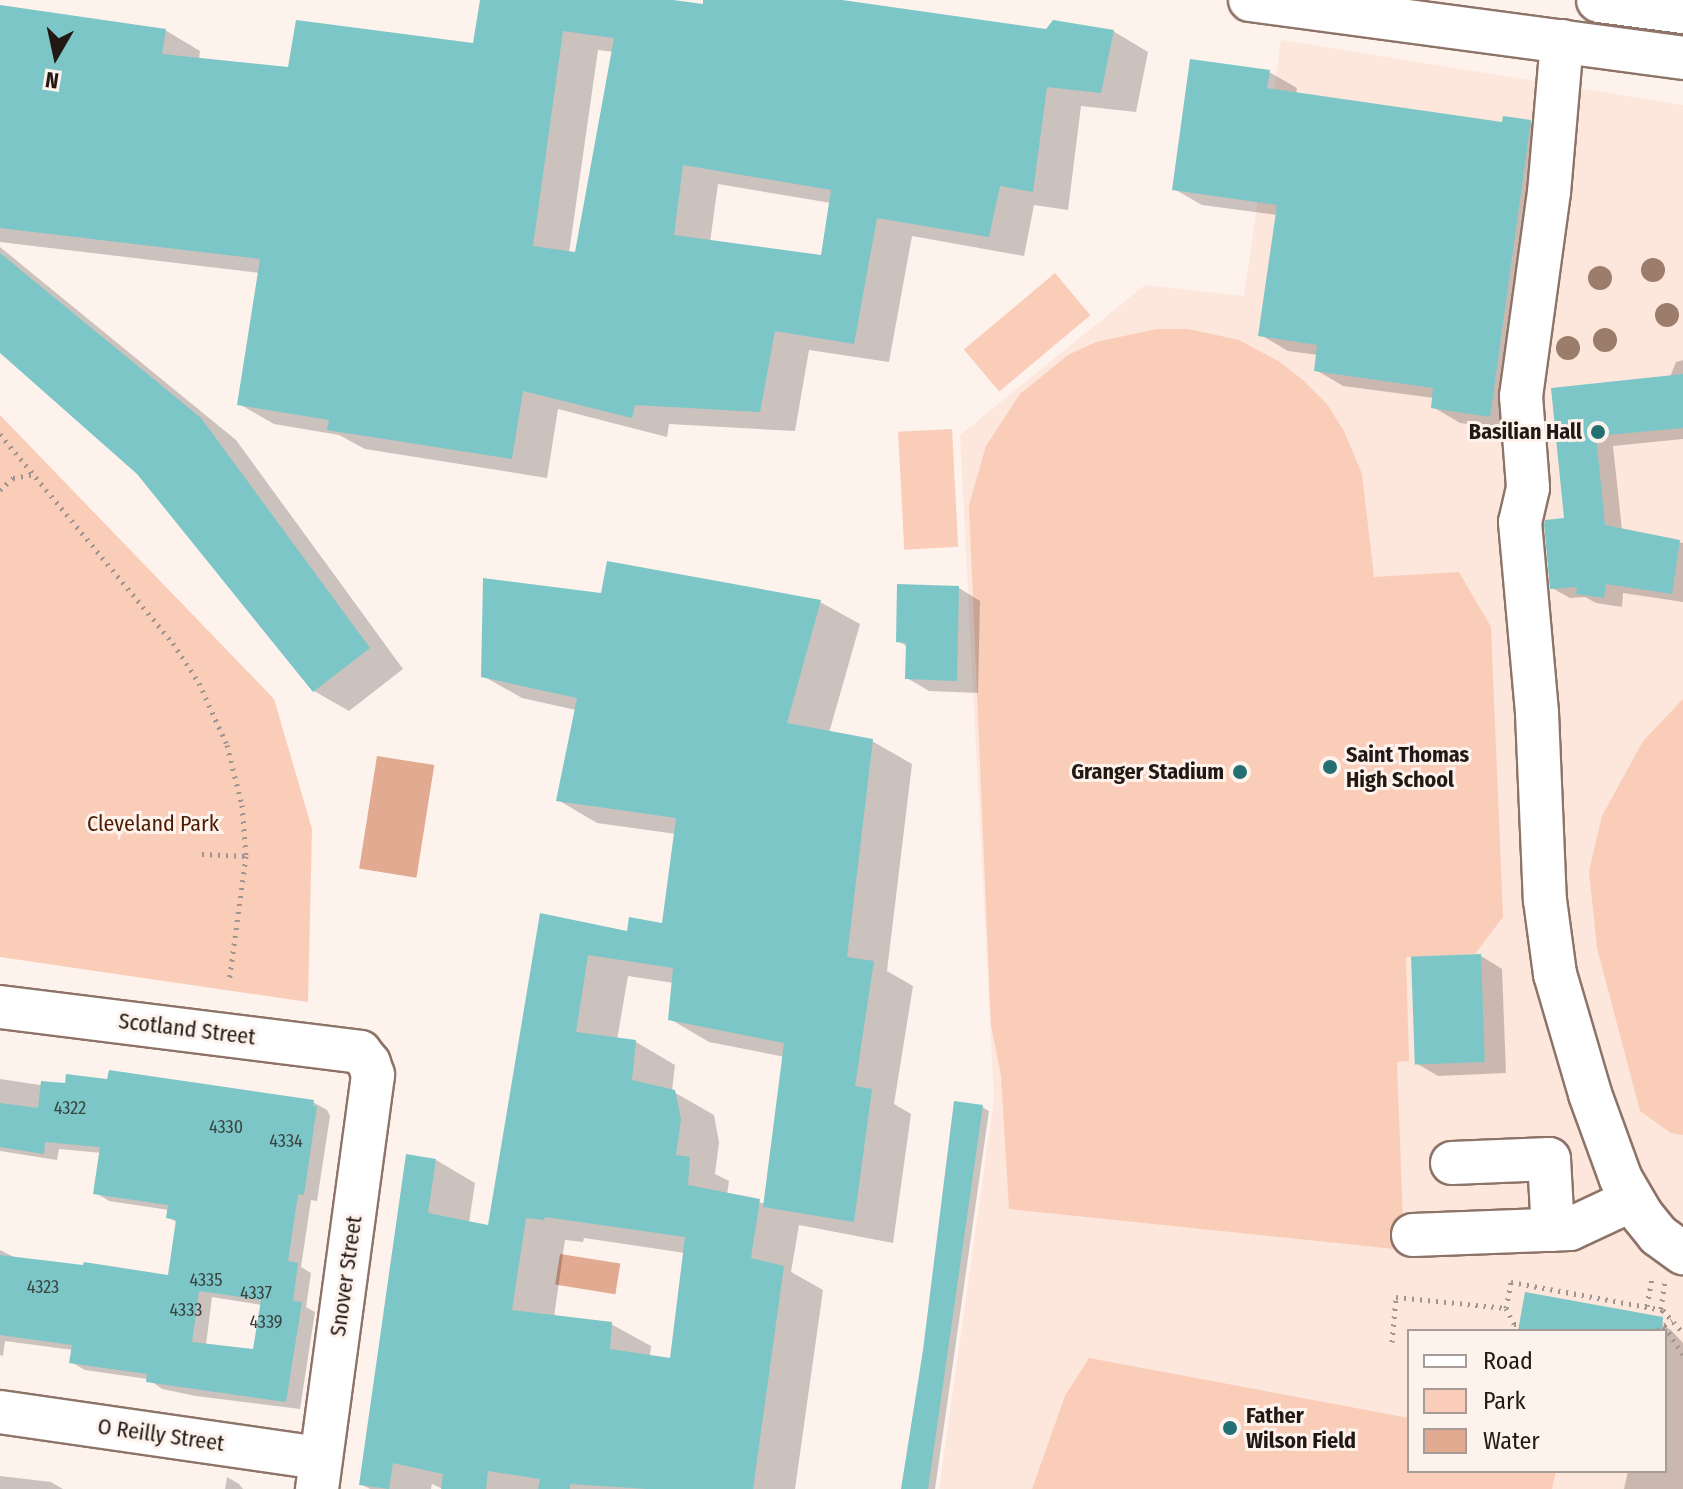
<!DOCTYPE html>
<style>
body{margin:0}
#map{position:relative;width:1683px;height:1489px;overflow:hidden;background:#fef2ed;font-family:"Fira Sans Condensed",sans-serif}
div>[style]{position:absolute}
.built>*{inset:0;background:#fde6dc}
.green>*{inset:0;background:#facdb9;transform-origin:0 0}
.water>*{inset:0;background:#e1aa91;transform-origin:0 0}
.shadow>*{inset:0;background:#0003}
.building>*{inset:0;background:#7cc6c7;transform-origin:0 0}
.path>*{height:5px;margin-top:-2.5px;transform-origin:0;background:repeating-linear-gradient(90deg,#9f948f 0 2px,transparent 0 8px)}
.roads{filter:drop-shadow(2px 0 #8e7468) drop-shadow(-2px 0 #8e7468) drop-shadow(0 2px #8e7468) drop-shadow(0 -2px #8e7468)}
.minor>*{height:42px;margin:-21px;padding:0 21px;transform-origin:21px;border-radius:21px;background:#fff}
.major>*{height:44px;margin:-22px;padding:0 22px;transform-origin:22px;border-radius:22px;background:#fff}
.trees>*{width:24px;height:24px;margin:-12px;border-radius:50%;background:#9c7c6b}
.dots>*{width:22px;height:22px;translate:-50% -50%;box-sizing:border-box;border:4px solid #fef2ed;border-radius:50%}
span{translate:-50% -50%;white-space:nowrap;text-align:center;line-height:1.15;-webkit-text-stroke:6px #fef2ed;paint-order:stroke}
.number-label{font-size:18px;color:#394441}
.number-label span{-webkit-text-stroke-width:0}
.poi-label{font-size:22px;color:#231914;font-weight:700}
.right{translate:-100% -50%;text-align:right}
.left{translate:0 -50%;text-align:left}
.park-label{font-size:22px;color:#4c1b00}
.street-label{font-size:22px;color:#231914}
.legend{position:absolute;left:1407px;top:1329px;width:260px;height:144px;box-sizing:border-box;background:#fef2ed;border:2px solid #a69b96;margin:0;padding:10px 14px;list-style:none;font-size:24px;color:#231914}
.legend li{display:flex;align-items:center;gap:16px;height:40px}
.legend b{width:40px;border:2px solid #a69b96}
.north{position:absolute;left:16px;top:16px;width:80px;height:80px;-webkit-text-stroke:6px #fef2ed;paint-order:stroke;rotate:189deg;font-size:22px;font-weight:700;line-height:32px;text-align:center;color:#231914}
.north::after{content:'';display:block;margin:auto;width:28px;height:36px;background:#231914;clip-path:polygon(50% 0,100% 100%,50% 72%,0 100%)}
</style>
<div id="map">
<div class="built">
<div style="clip-path:polygon(evenodd,1281px 40px,1683px 105px,1683px 1489px,939px 1489px,994px 1099px,960px 435px,1145px 285px,1244px 296px,1281px 40px,1409px 1331px,1665px 1331px,1665px 1471px,1409px 1471px,1409px 1331px)"></div>
</div>
<div class="green">
<div style="left:1055px;top:273px;width:55px;height:119px;rotate:50deg"></div>
<div style="clip-path:polygon(1157px 329px,1188px 329px,1239px 340px,1280px 362px,1304px 381px,1327px 404px,1344px 431px,1362px 474px,1374px 577px,1459px 572px,1491px 627px,1503px 917px,1475px 954px,1406px 957px,1409px 1061px,1397px 1062px,1404px 1250px,1009px 1209px,1001px 1076px,991px 1025px,969px 505px,986px 446px,1020px 394px,1068px 355px,1096px 342px)"></div>
<div style="clip-path:polygon(0 415px,274px 699px,312px 829px,308px 1002px,0 957px)"></div>
<div style="left:952px;top:429px;width:118px;height:54px;rotate:87deg"></div>
<div style="clip-path:polygon(1683px 699px,1683px 1135px,1671px 1133px,1640px 1111px,1597px 948px,1589px 871px,1602px 816px,1643px 741px)"></div>
<div style="clip-path:polygon(1089px 1358px,1409px 1418px,1409px 1471px,1556px 1471px,1552px 1489px,1032px 1489px,1065px 1396px)"></div>
</div>
<div class="water">
<div style="left:377px;top:756px;width:58px;height:114px;rotate:9deg"></div>
<div style="left:560px;top:1254px;width:61px;height:31px;rotate:9deg"></div>
</div>
<div class="shadow">
<div style="clip-path:polygon(evenodd,482px 0,657px 0,705px 6px,705px 0,827px 0,1046px 31px,1113px 31px,1148px 52px,1136px 112px,1081px 106px,1068px 210px,1034px 205px,1024px 256px,912px 236px,889px 362px,809px 350px,795px 431px,669px 424px,667px 437px,558px 409px,547px 478px,365px 449px,339px 435px,274px 424px,239px 404px,260px 273px,0 242px,0 7px,165px 30px,200px 51px,199px 60px,290px 69px,475px 45px,482px 0,598px 50px,614px 52px,577px 255px,569px 253px,598px 50px,482px 0,718px 184px,831px 203px,823px 257px,710px 242px,718px 184px)"></div>
<div style="clip-path:polygon(1269px 72px,1297px 88px,1296px 94px,1504px 124px,1530px 122px,1558px 138px,1517px 431px,1460px 423px,1433px 407px,1434px 398px,1343px 386px,1316px 370px,1318px 355px,1288px 351px,1261px 335px,1277px 215px,1202px 205px,1174px 189px)"></div>
<div style="clip-path:polygon(0 247px,236px 440px,403px 669px,349px 711px,314px 691px,139px 472px,0 351px)"></div>
<div style="clip-path:polygon(1683px 360px,1683px 439px,1613px 446px,1622px 530px,1683px 543px,1683px 602px,1623px 593px,1622px 607px,1596px 603px,1585px 597px,1570px 598px,1552px 588px,1567px 520px,1553px 390px,1670px 377px,1676px 362px)"></div>
<div style="clip-path:polygon(959px 588px,980px 601px,978px 693px,929px 691px,907px 678px,908px 647px,898px 641px)"></div>
<div style="clip-path:polygon(evenodd,602px 595px,820px 602px,860px 624px,829px 733px,872px 741px,912px 764px,887px 971px,913px 986px,894px 1104px,911px 1114px,893px 1243px,799px 1225px,791px 1272px,823px 1290px,795px 1489px,443px 1489px,432px 1484px,431px 1489px,370px 1489px,361px 1484px,436px 1160px,475px 1183px,469px 1223px,490px 1228px,542px 916px,629px 933px,664px 925px,676px 834px,597px 823px,558px 800px,576px 710px,522px 698px,483px 676px,602px 595px,628px 976px,674px 983px,670px 1019px,709px 1042px,785px 1057px,766px 1204px,727px 1195px,729px 1181px,715px 1174px,719px 1142px,714px 1115px,672px 1091px,675px 1065px,636px 1042px,617px 1040px,628px 976px,602px 595px,584px 1238px,685px 1253px,672px 1361px,650px 1357px,651px 1346px,611px 1324px,554px 1317px,565px 1240px,583px 1242px,584px 1238px)"></div>
<div style="clip-path:polygon(1481px 956px,1502px 969px,1506px 1073px,1438px 1076px,1416px 1063px)"></div>
<div style="clip-path:polygon(evenodd,0 1079px,40px 1085px,313px 1102px,327px 1110px,330px 1116px,317px 1201px,311px 1200px,301px 1267px,311px 1273px,306px 1307px,315px 1312px,300px 1409px,196px 1396px,162px 1389px,148px 1379px,85px 1370px,71px 1362px,73px 1350px,5px 1341px,3px 1356px,0 1355px,0 1250px,18px 1259px,170px 1278px,178px 1223px,168px 1217px,169px 1210px,109px 1201px,96px 1193px,102px 1153px,59px 1149px,57px 1160px,0 1151px,0 1079px,212px 1297px,262px 1305px,255px 1351px,206px 1345px,212px 1297px)"></div>
<div style="clip-path:polygon(982px 1107px,989px 1111px,935px 1489px,905px 1489px)"></div>
<div style="clip-path:polygon(1647px 1316px,1671px 1330px,1683px 1343px,1683px 1489px,1624px 1489px,1628px 1471px,1665px 1471px,1665px 1331px,1520px 1331px)"></div>
<div style="clip-path:polygon(0 1476px,51px 1482px,63px 1489px,0 1489px)"></div>
<div style="clip-path:polygon(227px 1477px,239px 1484px,243px 1489px,225px 1489px)"></div>
</div>
<div class="building">
<div style="clip-path:polygon(evenodd,480px 0,673px 0,703px 4px,703px 0,842px 0,1046px 29px,1053px 20px,1114px 30px,1101px 93px,1047px 87px,1033px 192px,1000px 186px,989px 237px,877px 218px,854px 344px,775px 331px,760px 412px,635px 405px,632px 418px,523px 391px,512px 459px,327px 430px,329px 420px,237px 405px,260px 259px,0 228px,0 5px,166px 29px,162px 54px,288px 67px,296px 20px,473px 43px,480px 0,563px 31px,614px 38px,575px 252px,533px 246px,563px 31px,480px 0,683px 165px,831px 190px,821px 255px,674px 235px,683px 165px)"></div>
<div style="clip-path:polygon(1190px 59px,1270px 70px,1267px 88px,1502px 122px,1503px 116px,1531px 120px,1490px 417px,1431px 408px,1433px 388px,1314px 371px,1317px 345px,1258px 336px,1277px 205px,1172px 190px)"></div>
<div style="clip-path:polygon(0 253px,201px 418px,370px 648px,313px 692px,137px 474px,0 353px)"></div>
<div style="clip-path:polygon(1683px 374px,1683px 428px,1596px 436px,1605px 525px,1680px 540px,1672px 594px,1606px 584px,1604px 598px,1576px 594px,1577px 587px,1550px 589px,1544px 524px,1545px 520px,1564px 518px,1551px 388px)"></div>
<div style="clip-path:polygon(evenodd,607px 561px,821px 600px,787px 723px,873px 739px,847px 957px,874px 961px,855px 1086px,872px 1089px,854px 1222px,763px 1207px,784px 1043px,668px 1020px,673px 968px,588px 955px,576px 1032px,636px 1040px,632px 1080px,675px 1090px,681px 1119px,676px 1155px,690px 1157px,688px 1185px,760px 1199px,751px 1258px,784px 1266px,753px 1489px,648px 1489px,570px 1484px,570px 1489px,538px 1489px,540px 1479px,488px 1471px,486px 1489px,441px 1489px,443px 1474px,393px 1463px,389px 1489px,359px 1485px,406px 1154px,436px 1159px,428px 1213px,488px 1225px,540px 913px,627px 931px,629px 917px,662px 923px,676px 818px,556px 801px,577px 698px,481px 677px,483px 578px,601px 593px,607px 561px,545px 1217px,685px 1237px,670px 1358px,610px 1349px,612px 1322px,512px 1310px,526px 1218px,544px 1220px,545px 1217px)"></div>
<div style="clip-path:polygon(897px 584px,959px 586px,957px 681px,905px 679px,906px 643px,896px 642px)"></div>
<div style="left:1481px;top:954px;width:108px;height:70px;rotate:88deg"></div>
<div style="clip-path:polygon(evenodd,109px 1070px,314px 1100px,313px 1106px,317px 1106px,304px 1195px,298px 1194px,288px 1261px,298px 1263px,293px 1301px,302px 1302px,286px 1402px,146px 1382px,147px 1374px,69px 1363px,72px 1345px,0 1335px,0 1255px,83px 1265px,84px 1262px,168px 1275px,176px 1220px,166px 1218px,168px 1205px,93px 1194px,100px 1147px,45px 1142px,44px 1154px,0 1147px,0 1103px,38px 1108px,41px 1081px,65px 1083px,66px 1074px,107px 1079px,109px 1070px,199px 1291px,261px 1300px,253px 1349px,192px 1342px,199px 1291px)"></div>
<div style="clip-path:polygon(954px 1101px,983px 1105px,928px 1489px,901px 1489px,923px 1350px)"></div>
<div style="clip-path:polygon(1525px 1292px,1663px 1317px,1662px 1331px,1518px 1331px)"></div>
</div>
<div class="path">
<div style="left:0;top:434px;width:271px;rotate:50.4deg"></div>
<div style="left:173px;top:643px;width:48px;rotate:57deg"></div>
<div style="left:199px;top:683px;width:68px;rotate:65.7deg"></div>
<div style="left:227px;top:745px;width:62px;rotate:76deg"></div>
<div style="left:242px;top:805px;width:51px;rotate:85.5deg"></div>
<div style="left:246px;top:856px;width:126px;rotate:97.7deg"></div>
<div style="left:0;top:490px;width:18px;rotate:-43deg"></div>
<div style="left:13px;top:478px;width:21px;rotate:-11deg"></div>
<div style="left:202px;top:854px;width:44px;rotate:2.6deg"></div>
<div style="left:1647px;top:1306px;width:27px;rotate:-80deg"></div>
<div style="left:1506px;top:1308px;width:18px;rotate:63deg"></div>
<div style="left:1514px;top:1324px;width:6px"></div>
<div style="left:1661px;top:1309px;width:27px;rotate:-82deg"></div>
<div style="left:1664px;top:1326px;width:34px;rotate:56deg"></div>
<div style="left:1658px;top:1330px;width:17px;rotate:-36deg"></div>
<div style="left:1392px;top:1342px;width:45px;rotate:-84.9deg"></div>
<div style="left:1396px;top:1297px;width:111px;rotate:5.7deg"></div>
<div style="left:1506px;top:1308px;width:26px;rotate:-79deg"></div>
<div style="left:1511px;top:1282px;width:155px;rotate:10.4deg"></div>
<div style="left:1663px;top:1310px;width:30px;rotate:49deg"></div>
</div>
<div class="roads">
<div class="minor">
<div style="left:1250px;top:0;width:437px;rotate:7.6deg"></div>
<div style="left:1562px;top:41px;width:152px;rotate:94.9deg"></div>
<div style="left:1549px;top:192px;width:206px;rotate:97.8deg"></div>
<div style="left:1521px;top:396px;width:92px;rotate:85.6deg"></div>
<div style="left:1528px;top:488px;width:35px;rotate:103deg"></div>
<div style="left:1520px;top:522px;width:192px;rotate:84.9deg"></div>
<div style="left:1537px;top:713px;width:187px;rotate:87.6deg"></div>
<div style="left:1545px;top:900px;width:75px;rotate:82.3deg"></div>
<div style="left:1555px;top:974px;width:125px;rotate:73.7deg"></div>
<div style="left:1590px;top:1094px;width:90px;rotate:70deg"></div>
<div style="left:1621px;top:1179px;width:42px;rotate:59.7deg"></div>
<div style="left:1642px;top:1215px;width:26px;rotate:51deg"></div>
<div style="left:1658px;top:1235px;width:31px;rotate:36deg"></div>
<div style="left:0;top:1007px;width:363px;rotate:7.1deg"></div>
<div style="left:360px;top:1052px;width:14px;rotate:51deg"></div>
<div style="left:369px;top:1063px;width:13px;rotate:72deg"></div>
<div style="left:373px;top:1075px;width:418px;rotate:97.7deg"></div>
<div style="left:1452px;top:1163px;width:97px;rotate:-2.4deg"></div>
<div style="left:1549px;top:1159px;width:71px;rotate:86.8deg"></div>
<div style="left:1413px;top:1235px;width:157px;rotate:-2.2deg"></div>
<div style="left:1570px;top:1229px;width:68px;rotate:-25.1deg"></div>
<div style="left:0;top:1412px;width:324px;rotate:8.2deg"></div>
</div>
<div class="major">
<div style="left:1599px;top:0;width:85px;rotate:7.5deg"></div>
</div>
</div>
<div class="trees">
<div style="left:1653px;top:270px"></div>
<div style="left:1600px;top:278px"></div>
<div style="left:1667px;top:315px"></div>
<div style="left:1605px;top:340px"></div>
<div style="left:1568px;top:348px"></div>
</div>
<div class="dots">
<div style="left:1598px;top:432px;background:#246f71"></div>
<div style="left:1330px;top:767px;background:#246f71"></div>
<div style="left:1240px;top:772px;background:#246f71"></div>
<div style="left:1230px;top:1428px;background:#246f71"></div>
</div>
<div class="number-label">
<span style="left:70px;top:1108px">4322</span>
<span style="left:226px;top:1127px">4330</span>
<span style="left:286px;top:1141px">4334</span>
<span style="left:206px;top:1280px">4335</span>
<span style="left:43px;top:1287px">4323</span>
<span style="left:256px;top:1293px">4337</span>
<span style="left:186px;top:1310px">4333</span>
<span style="left:266px;top:1322px">4339</span>
</div>
<div class="poi-label">
<span class="right" style="left:1582px;top:432px">Basilian Hall</span>
<span class="left" style="left:1346px;top:767px">Saint Thomas<br>High School</span>
<span class="right" style="left:1224px;top:772px">Granger Stadium</span>
<span class="left" style="left:1246px;top:1428px">Father<br>Wilson Field</span>
</div>
<div class="park-label">
<span style="left:153px;top:824px">Cleveland Park</span>
</div>
<div class="street-label">
<span style="left:187px;top:1029px;rotate:7deg">Scotland Street</span>
<span style="left:346px;top:1276px;rotate:-82deg">Snover Street</span>
<span style="left:161px;top:1435px;rotate:8deg">O Reilly Street</span>
</div>
<ul class="legend">
<li><b style="height:10px;background:#fff"></b>Road</li>
<li><b style="height:22px;background:#facdb9"></b>Park</li>
<li><b style="height:22px;background:#e1aa91"></b>Water</li>
</ul>
<div class="north">N</div>
</div>
